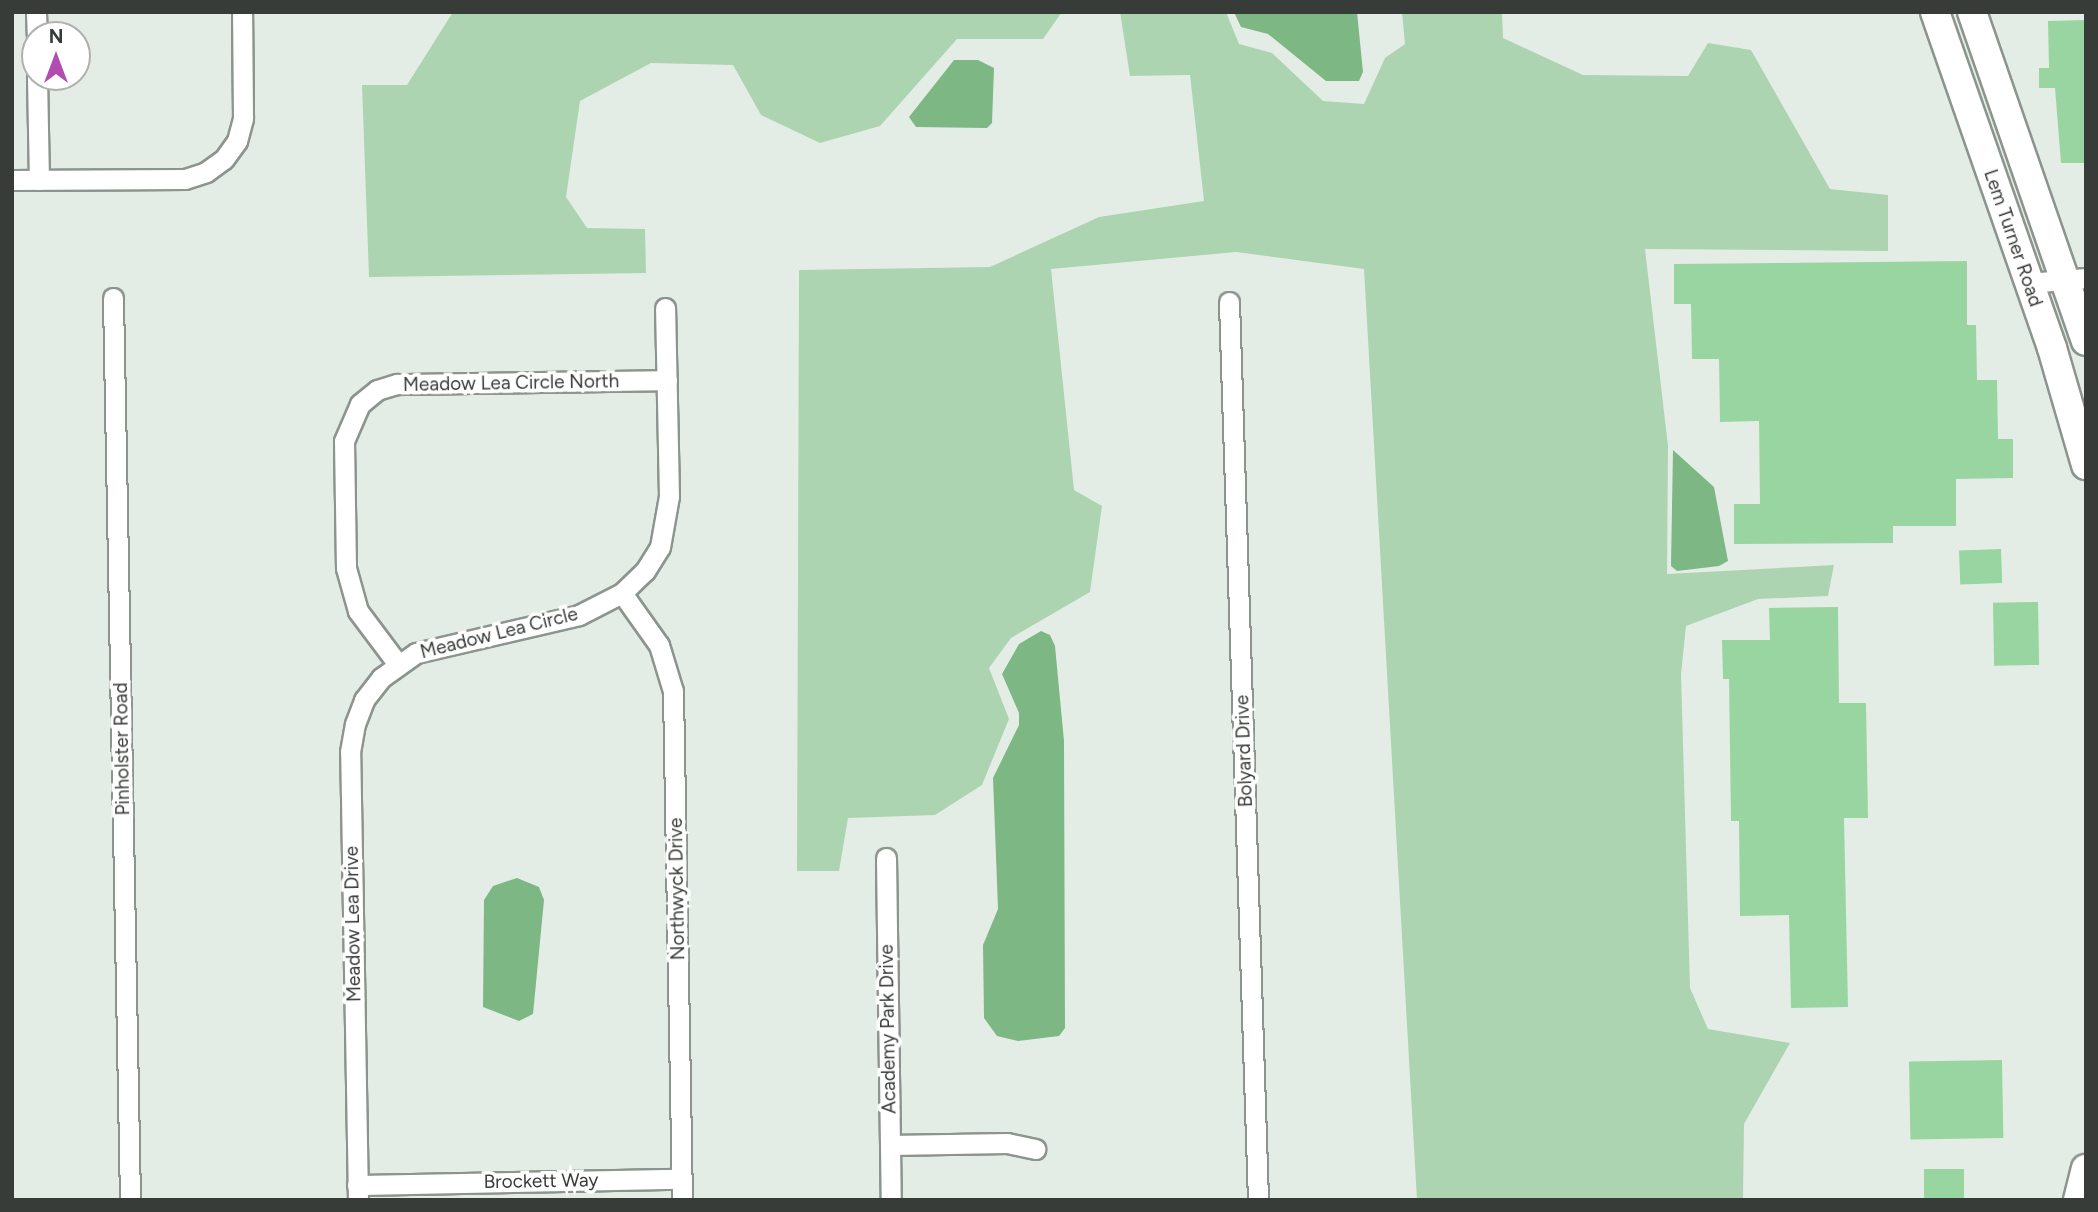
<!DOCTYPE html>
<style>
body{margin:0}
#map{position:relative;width:2098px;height:1212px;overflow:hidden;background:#e4ede5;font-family:Figtree,sans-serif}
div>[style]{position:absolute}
.green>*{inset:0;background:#add4b0}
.water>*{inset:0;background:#7db784}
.building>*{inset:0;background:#99d5a0;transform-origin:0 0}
.roads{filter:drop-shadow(2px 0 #8c958d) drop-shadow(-2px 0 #8c958d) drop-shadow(0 2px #8c958d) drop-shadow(0 -2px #8c958d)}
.street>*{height:19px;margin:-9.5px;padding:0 9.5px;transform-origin:9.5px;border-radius:9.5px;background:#fff}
.secondary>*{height:28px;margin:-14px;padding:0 14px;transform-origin:14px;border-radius:14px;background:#fff}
span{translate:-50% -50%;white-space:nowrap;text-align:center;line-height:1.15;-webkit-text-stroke:7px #fff;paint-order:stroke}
.street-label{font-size:19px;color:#383c38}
.frame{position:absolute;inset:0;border:14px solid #383c38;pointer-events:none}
.north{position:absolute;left:21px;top:21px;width:70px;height:70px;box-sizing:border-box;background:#fff;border:2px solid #afb1af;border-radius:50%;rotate:0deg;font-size:19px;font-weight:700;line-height:28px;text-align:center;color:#383c38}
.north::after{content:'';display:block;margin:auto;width:24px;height:32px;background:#b14cb1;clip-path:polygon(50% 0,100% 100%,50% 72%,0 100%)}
</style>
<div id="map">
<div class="green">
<div style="clip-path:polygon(453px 12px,1062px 12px,1043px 39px,957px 39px,880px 126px,820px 143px,761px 115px,733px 65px,651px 63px,580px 101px,566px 197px,587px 228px,645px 229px,646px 273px,369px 277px,362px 85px,407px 85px)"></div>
<div style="clip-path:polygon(1120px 12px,1226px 12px,1239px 44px,1272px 53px,1323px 101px,1364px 104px,1385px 58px,1405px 44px,1402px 12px,1502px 12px,1503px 38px,1583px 75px,1688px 76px,1708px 43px,1751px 50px,1830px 189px,1888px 195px,1888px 251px,1645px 249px,1668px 446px,1667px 574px,1834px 565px,1828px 596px,1758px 599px,1686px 626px,1681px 674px,1690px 988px,1708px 1029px,1790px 1043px,1744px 1124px,1743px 1200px,1417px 1200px,1364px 269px,1236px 252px,1051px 269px,1074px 490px,1102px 506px,1090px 592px,1011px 638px,989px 668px,1009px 719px,982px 785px,935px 815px,848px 818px,839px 871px,797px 871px,799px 270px,990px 267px,1099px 217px,1204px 201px,1190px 75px,1130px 76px)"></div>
</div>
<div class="water">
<div style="clip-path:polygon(1234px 12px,1357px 12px,1363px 72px,1359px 81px,1326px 81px,1268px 34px,1241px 27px)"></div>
<div style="clip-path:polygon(954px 60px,978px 60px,994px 68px,992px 123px,987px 128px,916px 127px,909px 117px)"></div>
<div style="clip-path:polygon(1673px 450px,1714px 487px,1728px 561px,1719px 566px,1677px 571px,1671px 566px)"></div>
<div style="clip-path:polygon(1041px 631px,1050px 635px,1055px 646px,1064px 741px,1065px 1028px,1059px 1036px,1018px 1041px,997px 1036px,984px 1018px,983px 945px,998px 909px,993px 778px,1019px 725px,1019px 713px,1002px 674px,1019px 644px)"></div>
<div style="clip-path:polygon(517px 878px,539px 887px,544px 900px,533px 1014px,519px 1021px,483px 1007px,484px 900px,493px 886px)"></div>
</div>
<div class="building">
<div style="clip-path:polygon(2086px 20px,2086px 163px,2061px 163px,2055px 88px,2039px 88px,2039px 68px,2049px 68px,2048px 21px)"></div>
<div style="clip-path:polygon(1967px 261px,1967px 325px,1976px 325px,1977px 380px,1997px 380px,1998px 439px,2013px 439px,2013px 478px,1956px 479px,1956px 526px,1893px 526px,1893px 543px,1734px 544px,1734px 504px,1760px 504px,1759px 421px,1720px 422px,1719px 359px,1692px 359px,1691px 304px,1674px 304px,1674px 264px)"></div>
<div style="left:2001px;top:549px;width:34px;height:42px;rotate:88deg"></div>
<div style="left:2038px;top:602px;width:63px;height:45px;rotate:89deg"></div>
<div style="clip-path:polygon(1838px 607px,1839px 703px,1866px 703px,1868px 818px,1844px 818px,1848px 1007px,1791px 1008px,1789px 915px,1740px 916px,1739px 821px,1731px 821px,1729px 679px,1723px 679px,1722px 640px,1770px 640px,1769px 608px)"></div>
<div style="left:2002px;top:1060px;width:78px;height:93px;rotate:89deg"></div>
<div style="left:1964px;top:1169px;width:31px;height:40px;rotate:90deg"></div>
</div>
<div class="roads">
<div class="street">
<div style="left:36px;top:12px;width:23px;rotate:88deg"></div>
<div style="left:37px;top:77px;width:103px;rotate:88.9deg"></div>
<div style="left:12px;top:180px;width:173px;rotate:-0.3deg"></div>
<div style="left:185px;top:179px;width:22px;rotate:-18deg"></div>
<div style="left:206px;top:172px;width:22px;rotate:-36deg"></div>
<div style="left:224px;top:159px;width:22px;rotate:-54deg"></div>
<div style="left:237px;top:141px;width:24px;rotate:-75deg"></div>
<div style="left:243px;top:118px;width:106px;rotate:-90.5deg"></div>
<div style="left:2029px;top:283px;width:57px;rotate:-5deg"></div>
<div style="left:113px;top:298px;width:902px;rotate:88.92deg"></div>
<div style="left:1229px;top:302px;width:898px;rotate:88.15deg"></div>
<div style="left:622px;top:593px;width:64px;rotate:54.6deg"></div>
<div style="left:659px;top:645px;width:48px;rotate:73.1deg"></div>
<div style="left:673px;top:691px;width:509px;rotate:88.99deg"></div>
<div style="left:397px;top:663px;width:65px;rotate:-126.9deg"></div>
<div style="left:358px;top:611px;width:45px;rotate:-105.6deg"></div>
<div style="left:346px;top:568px;width:127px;rotate:-90.9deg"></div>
<div style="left:344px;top:441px;width:40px;rotate:-66.6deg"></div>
<div style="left:360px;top:404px;width:22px;rotate:-39deg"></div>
<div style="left:377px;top:390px;width:21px;rotate:-17deg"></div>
<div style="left:397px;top:384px;width:270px;rotate:-0.8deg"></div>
<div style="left:886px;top:858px;width:342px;rotate:89.2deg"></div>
<div style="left:890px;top:1145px;width:117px;rotate:-1deg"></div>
<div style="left:1007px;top:1143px;width:29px;rotate:12deg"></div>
<div style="left:357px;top:1185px;width:325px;rotate:-1.1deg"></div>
<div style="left:358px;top:1200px;width:448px;rotate:-91deg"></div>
<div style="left:350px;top:752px;width:28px;rotate:-80deg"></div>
<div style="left:355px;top:724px;width:26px;rotate:-69deg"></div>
<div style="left:364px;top:700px;width:28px;rotate:-52deg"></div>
<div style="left:381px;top:678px;width:43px;rotate:-35.5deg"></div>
<div style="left:416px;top:653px;width:167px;rotate:-13.1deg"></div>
<div style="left:579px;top:615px;width:48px;rotate:-27.1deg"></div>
<div style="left:622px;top:593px;width:32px;rotate:-44deg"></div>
<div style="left:645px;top:571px;width:28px;rotate:-58deg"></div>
<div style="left:660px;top:547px;width:52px;rotate:-80deg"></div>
<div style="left:669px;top:496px;width:188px;rotate:-91.2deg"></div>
</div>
<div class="secondary">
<div style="left:1935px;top:12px;width:356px;rotate:70.8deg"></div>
<div style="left:2052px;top:348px;width:122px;rotate:73.8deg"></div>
<div style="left:1972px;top:12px;width:348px;rotate:70.9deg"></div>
<div style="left:2078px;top:1200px;width:32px;rotate:-76deg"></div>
</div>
</div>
<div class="street-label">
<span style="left:2013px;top:238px;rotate:71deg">Lem Turner Road</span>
<span style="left:511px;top:383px;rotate:-1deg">Meadow Lea Circle North</span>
<span style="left:499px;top:633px;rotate:-14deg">Meadow Lea Circle</span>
<span style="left:122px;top:749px;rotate:-91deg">Pinholster Road</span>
<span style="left:1244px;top:751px;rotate:-92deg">Bolyard Drive</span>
<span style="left:677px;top:889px;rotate:-91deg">Northwyck Drive</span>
<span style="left:353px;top:924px;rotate:-91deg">Meadow Lea Drive</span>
<span style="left:888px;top:1029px;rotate:-91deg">Academy Park Drive</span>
<span style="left:541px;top:1181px;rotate:-1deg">Brockett Way</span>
</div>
<div class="frame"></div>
<div class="north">N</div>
</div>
